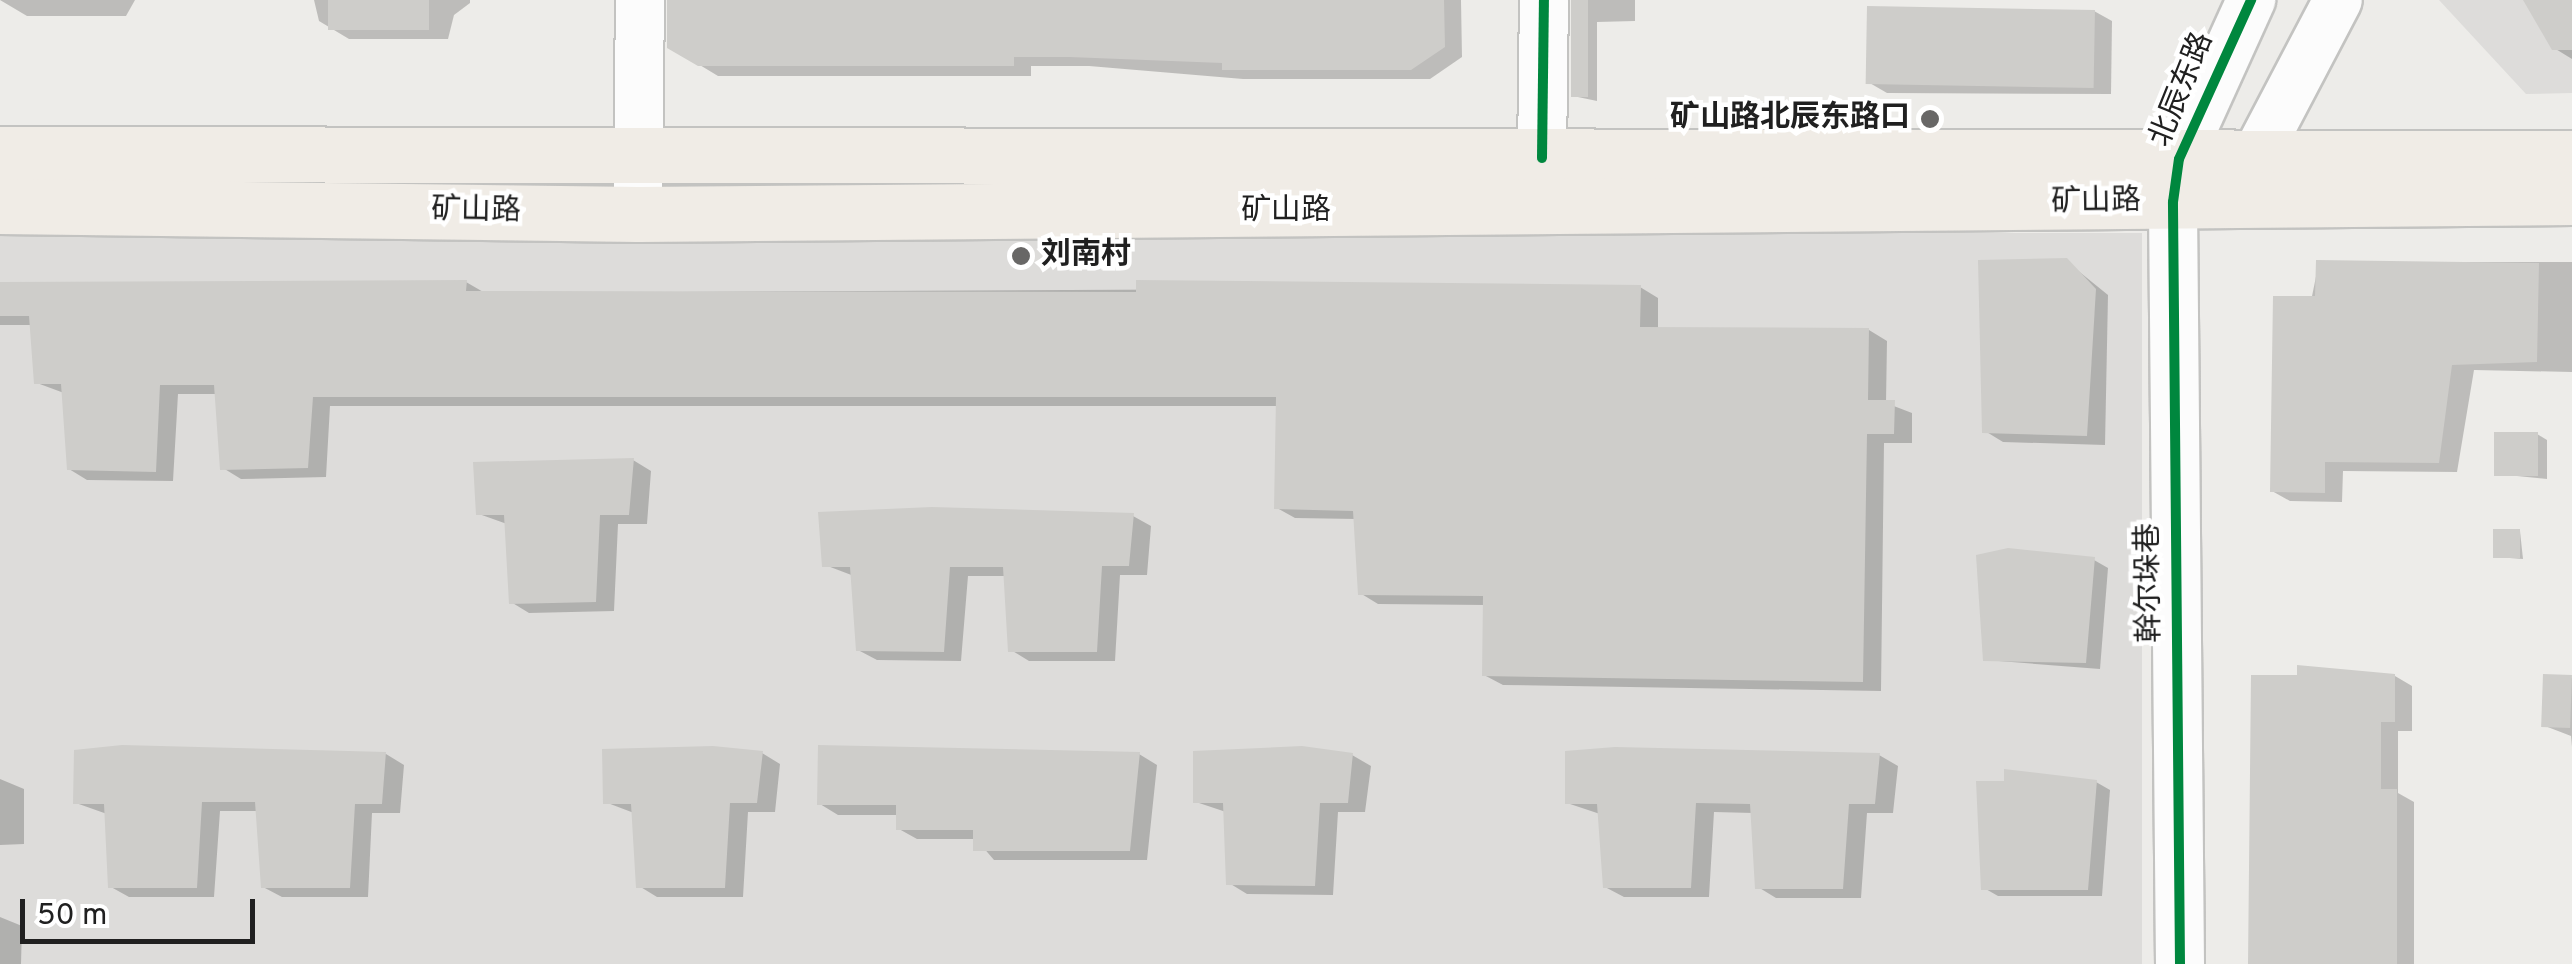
<!DOCTYPE html>
<meta charset="utf-8">
<style>
body{margin:0}
#map{position:relative;width:2572px;height:964px;overflow:hidden;background:#edece9;font-family:Overpass,"Noto Sans SC",sans-serif}
div>[style]{position:absolute}
.residential>*{inset:0;background:#dddcda;transform-origin:0 0}
.shadow>*{inset:0;background:#0003}
.building>*{inset:0;background:#cecdca;transform-origin:0 0}
.roads{filter:drop-shadow(2px 0 #c3c3c1) drop-shadow(-2px 0 #c3c3c1) drop-shadow(0 2px #c3c3c1) drop-shadow(0 -2px #c3c3c1)}
.minor>*{height:48px;margin:-24px;padding:0 24px;transform-origin:24px;border-radius:24px;background:#fcfcfc}
.major>*{height:55px;margin:-27.5px;padding:0 27.5px;transform-origin:27.5px;border-radius:27.5px;background:#f0ece6}
.cycleway>*{height:10px;margin:-5px;padding:0 5px;transform-origin:5px;border-radius:5px;background:#00873e}
.dots>*{width:28px;height:28px;translate:-50% -50%;box-sizing:border-box;border:5px solid #fff;border-radius:50%}
span{translate:-50% -50%;white-space:nowrap;text-align:center;line-height:1.15;-webkit-text-stroke:9px #fff;paint-order:stroke}
.street-label{font-size:30px;color:#202020}
.poi-label{font-size:30px;color:#202020;font-weight:700}
.right{translate:-100% -50%;text-align:right}
.left{translate:0 -50%;text-align:left}
.scale{position:absolute;left:20px;top:899px;width:235px;height:45px;box-sizing:border-box;border:5px solid #202020;border-top:0;padding-left:12px;font-size:30px;line-height:35px;white-space:nowrap;color:#202020;-webkit-text-stroke:8px #fff;paint-order:stroke}
</style>
<div id="map">
<div class="residential">
<div style="clip-path:polygon(2439px 0,2572px 0,2572px 93px,2526px 94px)"></div>
<div style="left:2142px;top:233px;width:731px;height:2142px;rotate:90deg"></div>
</div>
<div class="shadow">
<div style="clip-path:polygon(0 0,135px 0,126px 16px,27px 16px)"></div>
<div style="clip-path:polygon(314px 0,470px 0,470px 3px,454px 15px,448px 39px,349px 39px,319px 21px)"></div>
<div style="clip-path:polygon(669px 0,1461px 0,1462px 57px,1430px 79px,1243px 79px,1089px 66px,1031px 66px,1031px 76px,718px 76px,670px 47px)"></div>
<div style="clip-path:polygon(1572px 0,1635px 0,1635px 21px,1597px 22px,1597px 101px,1573px 96px)"></div>
<div style="clip-path:polygon(2526px 0,2572px 0,2572px 59px,2554px 48px)"></div>
<div style="clip-path:polygon(2094px 11px,2112px 21px,2111px 94px,1887px 93px,1868px 82px)"></div>
<div style="clip-path:polygon(2066px 261px,2108px 295px,2105px 445px,2003px 442px,1985px 431px)"></div>
<div style="clip-path:polygon(2319px 262px,2572px 262px,2572px 372px,2474px 370px,2457px 472px,2343px 471px,2342px 502px,2290px 501px,2272px 491px)"></div>
<div style="clip-path:polygon(466px 282px,485px 293px,1640px 287px,1658px 298px,1658px 329px,1869px 330px,1887px 341px,1886px 403px,1912px 413px,1912px 443px,1884px 443px,1881px 691px,1503px 685px,1484px 675px,1485px 605px,1378px 604px,1360px 593px,1356px 519px,1295px 518px,1277px 508px,1279px 406px,330px 406px,326px 477px,241px 479px,223px 468px,217px 394px,178px 394px,173px 481px,87px 480px,69px 469px,64px 393px,37px 383px,33px 325px,0 325px,0 284px)"></div>
<div style="clip-path:polygon(2537px 434px,2547px 440px,2547px 479px,2497px 474px)"></div>
<div style="clip-path:polygon(633px 460px,651px 471px,647px 524px,618px 524px,614px 611px,529px 613px,511px 602px,507px 524px,479px 514px)"></div>
<div style="clip-path:polygon(1133px 516px,1151px 526px,1147px 575px,1120px 575px,1115px 661px,1029px 661px,1011px 650px,1006px 576px,968px 576px,961px 661px,877px 660px,858px 650px,854px 576px,825px 565px)"></div>
<div style="clip-path:polygon(2520px 531px,2523px 559px,2496px 557px)"></div>
<div style="clip-path:polygon(2094px 560px,2108px 568px,2100px 669px,1986px 660px)"></div>
<div style="clip-path:polygon(2395px 676px,2412px 686px,2412px 731px,2398px 731px,2398px 793px,2414px 802px,2414px 964px,2252px 964px)"></div>
<div style="clip-path:polygon(2572px 677px,2572px 747px,2571px 736px,2545px 726px)"></div>
<div style="clip-path:polygon(762px 753px,780px 764px,775px 812px,748px 812px,743px 897px,657px 897px,639px 886px,634px 813px,605px 802px)"></div>
<div style="clip-path:polygon(386px 754px,404px 765px,400px 813px,372px 813px,368px 897px,282px 897px,263px 887px,258px 811px,220px 811px,214px 897px,129px 897px,111px 887px,107px 814px,76px 803px)"></div>
<div style="clip-path:polygon(1139px 754px,1157px 765px,1147px 860px,994px 860px,976px 839px,917px 839px,899px 829px,899px 815px,838px 815px,820px 804px)"></div>
<div style="clip-path:polygon(1352px 755px,1371px 766px,1365px 812px,1338px 812px,1333px 895px,1247px 894px,1229px 883px,1226px 812px,1196px 802px)"></div>
<div style="clip-path:polygon(1879px 755px,1898px 766px,1893px 813px,1867px 813px,1861px 898px,1776px 898px,1758px 887px,1753px 813px,1714px 812px,1709px 897px,1624px 897px,1605px 887px,1600px 814px,1567px 803px)"></div>
<div style="clip-path:polygon(0 779px,24px 789px,24px 844px,0 845px)"></div>
<div style="clip-path:polygon(2096px 782px,2110px 790px,2102px 896px,1998px 896px,1984px 888px)"></div>
<div style="clip-path:polygon(0 917px,22px 926px,21px 964px,0 964px)"></div>
</div>
<div class="building">
<div style="left:328px;top:0;width:101px;height:30px"></div>
<div style="clip-path:polygon(667px 0,1444px 0,1445px 47px,1411px 70px,1222px 70px,1222px 63px,1069px 57px,1014px 57px,1014px 66px,698px 66px,667px 48px)"></div>
<div style="left:1571px;top:0;width:17px;height:97px"></div>
<div style="clip-path:polygon(2523px 0,2572px 0,2572px 50px,2552px 50px)"></div>
<div style="left:1867px;top:6px;width:228px;height:78px;rotate:1deg"></div>
<div style="clip-path:polygon(2067px 258px,2096px 289px,2087px 436px,1982px 433px,1978px 260px)"></div>
<div style="clip-path:polygon(2316px 260px,2539px 263px,2537px 362px,2452px 365px,2439px 463px,2325px 462px,2325px 493px,2270px 492px,2273px 296px,2315px 296px)"></div>
<div style="clip-path:polygon(467px 280px,466px 291px,1136px 292px,1136px 280px,1641px 285px,1640px 327px,1869px 328px,1868px 400px,1895px 400px,1894px 434px,1867px 434px,1863px 682px,1482px 676px,1483px 596px,1358px 595px,1353px 511px,1274px 509px,1276px 397px,313px 397px,308px 468px,220px 470px,214px 385px,160px 385px,156px 472px,67px 470px,61px 384px,34px 384px,29px 316px,0 316px,0 282px)"></div>
<div style="left:2494px;top:432px;width:44px;height:44px"></div>
<div style="clip-path:polygon(634px 458px,629px 515px,600px 515px,596px 602px,509px 604px,504px 515px,476px 515px,473px 462px)"></div>
<div style="clip-path:polygon(932px 507px,1134px 513px,1129px 566px,1102px 566px,1097px 652px,1008px 652px,1003px 567px,950px 567px,944px 652px,856px 651px,850px 567px,822px 567px,818px 512px)"></div>
<div style="left:2493px;top:529px;width:27px;height:29px"></div>
<div style="clip-path:polygon(2008px 548px,2095px 557px,2086px 663px,1983px 661px,1976px 555px)"></div>
<div style="clip-path:polygon(2297px 665px,2395px 674px,2395px 722px,2381px 722px,2381px 789px,2397px 789px,2397px 964px,2248px 964px,2251px 675px,2297px 675px)"></div>
<div style="left:2543px;top:674px;width:29px;height:53px;rotate:2deg"></div>
<div style="clip-path:polygon(122px 745px,386px 752px,382px 804px,355px 804px,350px 888px,261px 888px,255px 802px,202px 802px,197px 888px,108px 888px,104px 804px,73px 804px,74px 750px)"></div>
<div style="clip-path:polygon(818px 745px,1140px 752px,1130px 851px,973px 851px,973px 830px,896px 830px,896px 805px,817px 805px)"></div>
<div style="clip-path:polygon(713px 746px,763px 751px,757px 803px,730px 803px,725px 888px,636px 888px,631px 804px,603px 804px,602px 749px)"></div>
<div style="clip-path:polygon(1302px 746px,1353px 753px,1348px 803px,1320px 803px,1315px 886px,1226px 885px,1223px 803px,1193px 803px,1193px 751px)"></div>
<div style="clip-path:polygon(1615px 747px,1880px 753px,1875px 804px,1849px 804px,1843px 889px,1755px 889px,1750px 804px,1696px 803px,1691px 888px,1603px 888px,1597px 804px,1565px 804px,1565px 751px)"></div>
<div style="clip-path:polygon(2004px 769px,2097px 780px,2088px 890px,1981px 890px,1976px 781px,2004px 781px)"></div>
</div>
<div class="roads">
<div class="minor">
<div style="left:1542px;top:158px;width:158px;rotate:-89.3deg"></div>
<div style="left:2229px;top:173px;width:30px;rotate:-30deg"></div>
<div style="left:2255px;top:158px;width:178px;rotate:-62.3deg"></div>
<div style="left:638px;top:214px;width:214px;rotate:-89.5deg"></div>
<div style="left:2180px;top:964px;width:762px;rotate:-90.53deg"></div>
<div style="left:2173px;top:202px;width:43px;rotate:-82.1deg"></div>
<div style="left:2179px;top:159px;width:175px;rotate:-65.6deg"></div>
</div>
<div class="major">
<div style="left:0;top:154px;width:2572px;rotate:0.09deg"></div>
<div style="left:0;top:206px;width:638px;rotate:0.72deg"></div>
<div style="left:638px;top:214px;width:1934px;rotate:-0.5deg"></div>
</div>
</div>
<div class="cycleway">
<div style="left:1542px;top:158px;width:158px;rotate:-89.3deg"></div>
<div style="left:2180px;top:964px;width:762px;rotate:-90.53deg"></div>
<div style="left:2173px;top:202px;width:43px;rotate:-82.1deg"></div>
<div style="left:2179px;top:159px;width:175px;rotate:-65.6deg"></div>
</div>
<div class="dots">
<div style="left:1930px;top:119px;background:#686766"></div>
<div style="left:1021px;top:256px;background:#686766"></div>
</div>
<div class="street-label">
<span style="left:2183px;top:90px;rotate:-68deg">北辰东路</span>
<span style="left:2096px;top:203px;rotate:-1deg">矿山路</span>
<span style="left:476px;top:212px;rotate:1deg">矿山路</span>
<span style="left:1286px;top:212px">矿山路</span>
<span style="left:2151px;top:583px;rotate:-91deg">幹尔垛巷</span>
</div>
<div class="poi-label">
<span class="right" style="left:1910px;top:119px">矿山路北辰东路口</span>
<span class="left" style="left:1041px;top:256px">刘南村</span>
</div>
<div class="scale">50 m</div>
</div>
